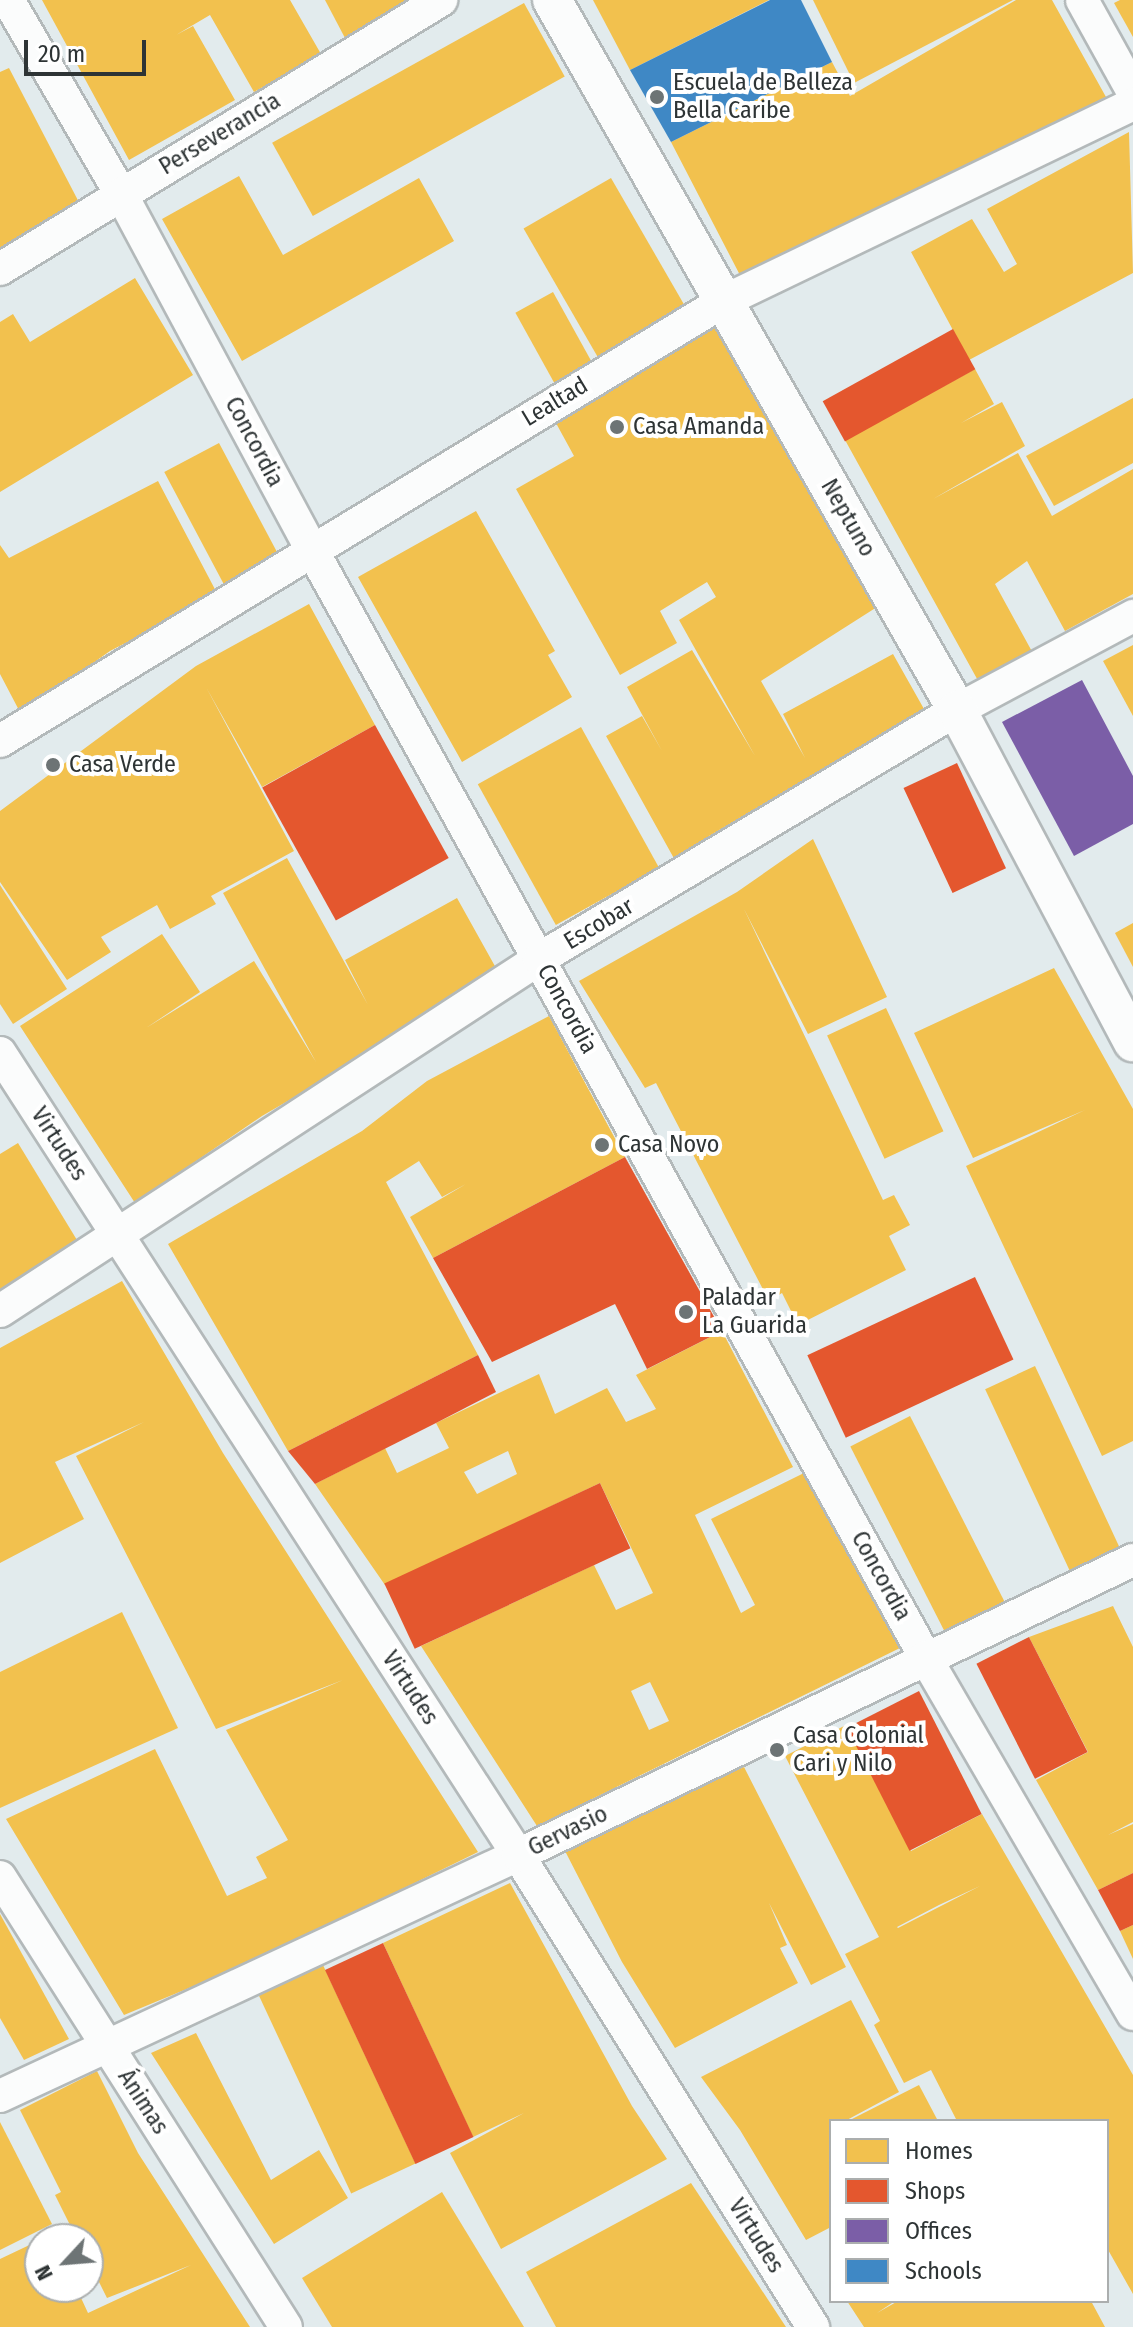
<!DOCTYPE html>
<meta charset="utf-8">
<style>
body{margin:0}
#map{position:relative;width:1133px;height:2327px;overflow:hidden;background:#e2ebed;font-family:"Fira Sans Condensed",sans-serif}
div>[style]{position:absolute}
.homes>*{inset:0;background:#f2c14e;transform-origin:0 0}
.shops>*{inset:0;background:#e4572e;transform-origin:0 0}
.offices>*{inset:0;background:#7b5ea7}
.schools>*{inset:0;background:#3f88c5}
.roads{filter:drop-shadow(2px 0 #b3b9ba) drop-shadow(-2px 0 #b3b9ba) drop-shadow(0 2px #b3b9ba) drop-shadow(0 -2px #b3b9ba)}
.minor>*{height:32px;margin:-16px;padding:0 16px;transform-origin:16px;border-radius:16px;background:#fbfcfc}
.tertiary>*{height:38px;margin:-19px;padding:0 19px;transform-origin:19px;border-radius:19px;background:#fbfcfc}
.dots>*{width:22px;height:22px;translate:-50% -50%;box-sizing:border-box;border:4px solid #fff;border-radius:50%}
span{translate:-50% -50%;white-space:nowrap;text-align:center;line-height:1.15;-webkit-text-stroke:8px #fff;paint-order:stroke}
.poi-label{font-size:24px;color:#2e3435}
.left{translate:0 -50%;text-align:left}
.street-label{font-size:24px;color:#2e3435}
.legend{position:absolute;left:829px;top:2119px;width:280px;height:184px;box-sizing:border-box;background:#fff;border:2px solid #abaeae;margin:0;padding:10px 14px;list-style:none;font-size:24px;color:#2e3435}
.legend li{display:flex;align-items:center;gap:16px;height:40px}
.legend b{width:40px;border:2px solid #abaeae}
.north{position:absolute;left:24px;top:2223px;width:80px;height:80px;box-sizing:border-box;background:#fff;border:2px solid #abaeae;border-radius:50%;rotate:244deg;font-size:22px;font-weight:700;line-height:32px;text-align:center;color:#2e3435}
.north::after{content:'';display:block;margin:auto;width:28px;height:36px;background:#6d7475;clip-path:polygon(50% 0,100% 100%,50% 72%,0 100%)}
.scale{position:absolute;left:24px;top:40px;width:122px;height:36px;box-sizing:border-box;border:4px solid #2e3435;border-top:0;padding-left:10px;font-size:24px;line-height:28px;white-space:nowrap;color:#2e3435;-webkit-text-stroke:6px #fff;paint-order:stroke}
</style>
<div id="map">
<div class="homes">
<div style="clip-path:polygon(42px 0,290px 0,321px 54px,254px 92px,210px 15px,176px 35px,193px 26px,235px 100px,129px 160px)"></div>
<div style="clip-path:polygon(325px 0,418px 0,345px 38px)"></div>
<div style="clip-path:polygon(593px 0,769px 0,630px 70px)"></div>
<div style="clip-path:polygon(813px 0,1013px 0,854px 83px)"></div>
<div style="clip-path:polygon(1016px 0,1052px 0,1106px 97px,742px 279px,671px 142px,832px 62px,850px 96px)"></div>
<div style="clip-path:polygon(1120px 0,1133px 0,1133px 37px,1114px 3px)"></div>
<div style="left:524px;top:3px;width:84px;height:288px;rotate:61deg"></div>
<div style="clip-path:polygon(9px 68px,83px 210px,0 253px,0 72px)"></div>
<div style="clip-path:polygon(1129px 132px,1133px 273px,969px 360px,911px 252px,972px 219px,1004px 272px,1017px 264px,987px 209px)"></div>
<div style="clip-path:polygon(239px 176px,283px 255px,419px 178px,454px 241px,242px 361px,162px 219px)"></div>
<div style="left:611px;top:178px;width:153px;height:101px;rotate:60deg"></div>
<div style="clip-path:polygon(135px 278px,193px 375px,0 492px,0 322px,13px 314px,30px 342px)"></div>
<div style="left:553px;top:292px;width:82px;height:43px;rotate:61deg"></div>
<div style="clip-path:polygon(711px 319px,877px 607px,761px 681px,805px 758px,783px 714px,893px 654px,924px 709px,709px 836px,676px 862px,606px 736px,642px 716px,662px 751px,627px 687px,692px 650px,755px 756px,679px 620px,716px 597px,707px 582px,660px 611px,677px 643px,620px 675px,516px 489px,574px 456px,551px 414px)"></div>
<div style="clip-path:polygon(975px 369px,994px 404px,961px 423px,1002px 402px,1025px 446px,933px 499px,1018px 453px,1052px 516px,1133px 469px,1133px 594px,1065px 631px,1027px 561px,995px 584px,1035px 657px,981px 686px,845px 440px)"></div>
<div style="clip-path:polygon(1133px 398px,1133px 463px,1054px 506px,1026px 456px)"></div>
<div style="left:219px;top:443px;width:134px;height:62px;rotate:62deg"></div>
<div style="clip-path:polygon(158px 481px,218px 595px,110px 651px,21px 714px,0 674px,0 545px,9px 558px)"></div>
<div style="clip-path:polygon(476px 511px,555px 651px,548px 655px,572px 697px,462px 762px,358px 577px)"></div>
<div style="clip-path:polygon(309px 604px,375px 725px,262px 787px,206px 687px,294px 851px,211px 896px,216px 904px,170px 929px,157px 905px,101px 937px,111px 952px,67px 980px,0 882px,0 811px,196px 666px)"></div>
<div style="clip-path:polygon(1133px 645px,1133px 716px,1103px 661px)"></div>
<div style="left:581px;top:727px;width:161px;height:118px;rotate:61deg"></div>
<div style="clip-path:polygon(813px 839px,887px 997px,808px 1034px,744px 909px,883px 1200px,894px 1195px,910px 1225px,889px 1236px,906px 1270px,798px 1325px,782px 1293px,769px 1301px,656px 1083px,645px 1088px,579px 981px,737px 892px)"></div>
<div style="clip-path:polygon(287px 858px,368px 1005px,345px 960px,457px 898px,501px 977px,262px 1116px,135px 1203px,20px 1026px,162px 934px,200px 992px,146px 1028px,254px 961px,316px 1062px,223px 893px)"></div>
<div style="clip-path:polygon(0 885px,67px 989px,13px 1024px,0 1004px)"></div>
<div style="clip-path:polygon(1133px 923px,1133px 967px,1115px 933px)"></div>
<div style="clip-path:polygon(1054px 968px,1133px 1109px,1133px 1441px,1102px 1456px,966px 1166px,1085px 1110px,973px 1158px,914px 1033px)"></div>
<div style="left:886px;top:1008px;width:136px;height:65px;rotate:65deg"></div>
<div style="clip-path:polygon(549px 1016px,625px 1157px,433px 1258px,410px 1217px,466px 1184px,442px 1197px,419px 1161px,386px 1182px,478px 1355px,288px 1451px,168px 1244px,362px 1131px,427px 1081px)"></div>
<div style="clip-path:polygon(18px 1143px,80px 1245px,0 1294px,0 1154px)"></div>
<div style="clip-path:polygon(122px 1281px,223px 1453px,478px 1852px,259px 1959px,124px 2015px,6px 1819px,155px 1749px,227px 1896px,267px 1878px,256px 1857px,288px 1840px,226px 1730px,343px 1680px,216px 1729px,76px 1456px,144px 1422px,55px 1462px,84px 1519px,0 1563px,0 1348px)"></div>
<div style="clip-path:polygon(evenodd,722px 1331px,793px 1467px,695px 1515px,741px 1613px,755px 1605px,711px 1519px,804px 1473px,900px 1648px,537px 1826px,421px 1646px,594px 1565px,616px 1610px,653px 1593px,600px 1483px,385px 1585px,315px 1484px,385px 1448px,397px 1473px,449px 1448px,436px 1423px,539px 1374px,555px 1414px,607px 1388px,626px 1422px,656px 1409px,636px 1375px,722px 1331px,508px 1451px,517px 1474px,477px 1494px,464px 1472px,508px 1451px,722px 1331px,650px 1682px,669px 1721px,649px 1730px,631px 1691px,650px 1682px)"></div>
<div style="left:1035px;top:1366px;width:204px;height:55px;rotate:65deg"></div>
<div style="left:910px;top:1416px;width:212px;height:67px;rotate:63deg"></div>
<div style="clip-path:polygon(1113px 1606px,1133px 1647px,1133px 1822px,1108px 1835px,1133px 1824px,1133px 1873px,1098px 1890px,1036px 1780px,1088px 1752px,1029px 1637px)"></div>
<div style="clip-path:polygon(122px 1612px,178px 1728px,0 1808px,0 1672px)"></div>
<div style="clip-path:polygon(evenodd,846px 1725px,911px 1851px,982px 1814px,1133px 2075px,1133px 2294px,1107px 2248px,1107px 2121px,957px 2121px,931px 2070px,904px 2083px,874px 2025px,880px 2021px,845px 1954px,879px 1937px,785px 1756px,846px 1725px,980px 1886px,898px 1928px,897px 1927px,939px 1905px,980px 1886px)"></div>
<div style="clip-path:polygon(744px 1767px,846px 1967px,811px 1985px,769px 1903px,787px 1945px,780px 1948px,798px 1983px,675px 2048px,622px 1962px,564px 1849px)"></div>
<div style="clip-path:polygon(510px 1883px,632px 2106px,667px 2159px,501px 2249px,450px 2153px,524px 2113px,473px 2137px,383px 1943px)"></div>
<div style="clip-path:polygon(0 1914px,69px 2039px,24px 2060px,0 2018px)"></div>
<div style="clip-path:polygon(1133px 1925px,1133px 1959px,1120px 1931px)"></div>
<div style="left:323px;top:1965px;width:219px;height:71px;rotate:65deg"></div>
<div style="clip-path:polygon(851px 2000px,899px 2092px,845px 2121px,831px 2121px,831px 2227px,806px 2240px,740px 2130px,701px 2077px)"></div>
<div style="clip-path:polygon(196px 2033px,271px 2180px,319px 2150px,348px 2198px,274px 2244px,151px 2053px)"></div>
<div style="clip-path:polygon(97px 2071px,138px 2153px,250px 2327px,0 2327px,0 2259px,40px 2240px,40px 2287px,76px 2287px,88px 2313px,191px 2265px,107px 2298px,88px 2260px,88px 2239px,77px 2239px,55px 2195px,61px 2192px,20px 2110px)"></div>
<div style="clip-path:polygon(919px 2085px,938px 2121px,848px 2121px)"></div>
<div style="clip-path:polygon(0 2122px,52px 2224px,0 2250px)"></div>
<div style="clip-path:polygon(691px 2183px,786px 2327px,556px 2327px,526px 2272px)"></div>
<div style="clip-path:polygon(442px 2192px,524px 2327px,332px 2327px,302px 2278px)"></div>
<div style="clip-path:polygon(847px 2301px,895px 2301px,877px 2313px,898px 2301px,1091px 2301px,1105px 2327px,864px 2327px)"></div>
</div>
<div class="shops">
<div style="left:953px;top:329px;width:46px;height:149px;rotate:61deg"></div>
<div style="left:375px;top:725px;width:152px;height:129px;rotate:61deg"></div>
<div style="left:957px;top:763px;width:116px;height:59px;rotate:65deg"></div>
<div style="clip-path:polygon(625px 1157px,722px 1331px,647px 1369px,615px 1304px,492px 1362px,433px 1258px)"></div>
<div style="left:975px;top:1277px;width:91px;height:185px;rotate:65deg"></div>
<div style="clip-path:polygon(478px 1355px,496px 1392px,436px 1423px,315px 1484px,288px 1451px)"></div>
<div style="left:600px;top:1483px;width:72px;height:238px;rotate:65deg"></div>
<div style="left:1029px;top:1637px;width:129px;height:59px;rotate:63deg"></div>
<div style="left:919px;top:1691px;width:138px;height:81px;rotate:63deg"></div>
<div style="clip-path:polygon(1133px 1873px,1133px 1925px,1120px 1931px,1098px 1890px)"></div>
<div style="left:383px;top:1943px;width:214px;height:64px;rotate:65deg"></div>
</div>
<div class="offices">
<div style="clip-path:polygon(1082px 680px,1133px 776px,1133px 824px,1074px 856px,1002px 722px)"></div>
</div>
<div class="schools">
<div style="clip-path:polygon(770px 0,801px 0,832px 62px,671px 142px,630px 70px)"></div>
</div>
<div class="roads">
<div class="minor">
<div style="left:8px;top:0;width:225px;rotate:59.8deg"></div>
<div style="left:121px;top:194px;width:404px;rotate:61.8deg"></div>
<div style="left:312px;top:550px;width:1265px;rotate:61.02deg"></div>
<div style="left:925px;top:1657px;width:413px;rotate:59.8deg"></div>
<div style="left:1082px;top:0;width:105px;rotate:61deg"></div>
<div style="left:0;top:269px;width:517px;rotate:-31.38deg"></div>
<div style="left:0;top:741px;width:847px;rotate:-31.29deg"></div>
<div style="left:724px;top:301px;width:454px;rotate:-25.7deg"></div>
<div style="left:0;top:1053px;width:955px;rotate:57.14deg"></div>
<div style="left:518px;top:1855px;width:557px;rotate:57.99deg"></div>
<div style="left:0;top:1311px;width:644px;rotate:-33.15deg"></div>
<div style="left:539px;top:959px;width:487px;rotate:-30.8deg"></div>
<div style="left:957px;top:710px;width:200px;rotate:-28.1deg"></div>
<div style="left:0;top:1877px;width:533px;rotate:57.56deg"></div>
<div style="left:0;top:2096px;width:571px;rotate:-24.95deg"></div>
<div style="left:518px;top:1855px;width:682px;rotate:-25.63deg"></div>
</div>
<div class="tertiary">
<div style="left:552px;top:0;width:817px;rotate:60.3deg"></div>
<div style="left:957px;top:710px;width:376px;rotate:62.1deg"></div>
</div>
</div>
<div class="dots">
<div style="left:657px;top:97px;background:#6d7475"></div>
<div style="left:617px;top:427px;background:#6d7475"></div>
<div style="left:53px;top:765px;background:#6d7475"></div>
<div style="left:602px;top:1145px;background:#6d7475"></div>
<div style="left:686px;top:1312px;background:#6d7475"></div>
<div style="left:777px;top:1750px;background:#6d7475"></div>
</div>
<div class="poi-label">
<span class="left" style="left:673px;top:97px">Escuela de Belleza<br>Bella Caribe</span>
<span class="left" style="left:633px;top:427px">Casa Amanda</span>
<span class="left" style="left:69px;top:765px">Casa Verde</span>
<span class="left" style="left:618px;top:1145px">Casa Novo</span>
<span class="left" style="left:702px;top:1312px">Paladar<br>La Guarida</span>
<span class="left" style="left:793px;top:1750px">Casa Colonial<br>Cari y Nilo</span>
</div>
<div class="street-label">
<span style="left:220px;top:134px;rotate:-31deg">Perseverancia</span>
<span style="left:555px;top:402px;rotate:-31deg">Lealtad</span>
<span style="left:254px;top:442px;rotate:62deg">Concordia</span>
<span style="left:848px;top:518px;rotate:60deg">Neptuno</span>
<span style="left:599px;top:924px;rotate:-31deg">Escobar</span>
<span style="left:567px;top:1009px;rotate:61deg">Concordia</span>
<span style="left:59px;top:1144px;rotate:57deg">Virtudes</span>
<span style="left:881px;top:1576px;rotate:61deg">Concordia</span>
<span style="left:410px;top:1688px;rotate:57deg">Virtudes</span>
<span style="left:568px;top:1831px;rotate:-26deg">Gervasio</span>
<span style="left:143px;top:2102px;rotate:57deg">Ánimas</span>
<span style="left:756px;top:2236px;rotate:58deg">Virtudes</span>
</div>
<ul class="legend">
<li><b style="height:22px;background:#f2c14e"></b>Homes</li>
<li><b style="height:22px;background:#e4572e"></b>Shops</li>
<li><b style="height:22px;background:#7b5ea7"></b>Offices</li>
<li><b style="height:22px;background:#3f88c5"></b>Schools</li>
</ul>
<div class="north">N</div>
<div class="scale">20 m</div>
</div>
